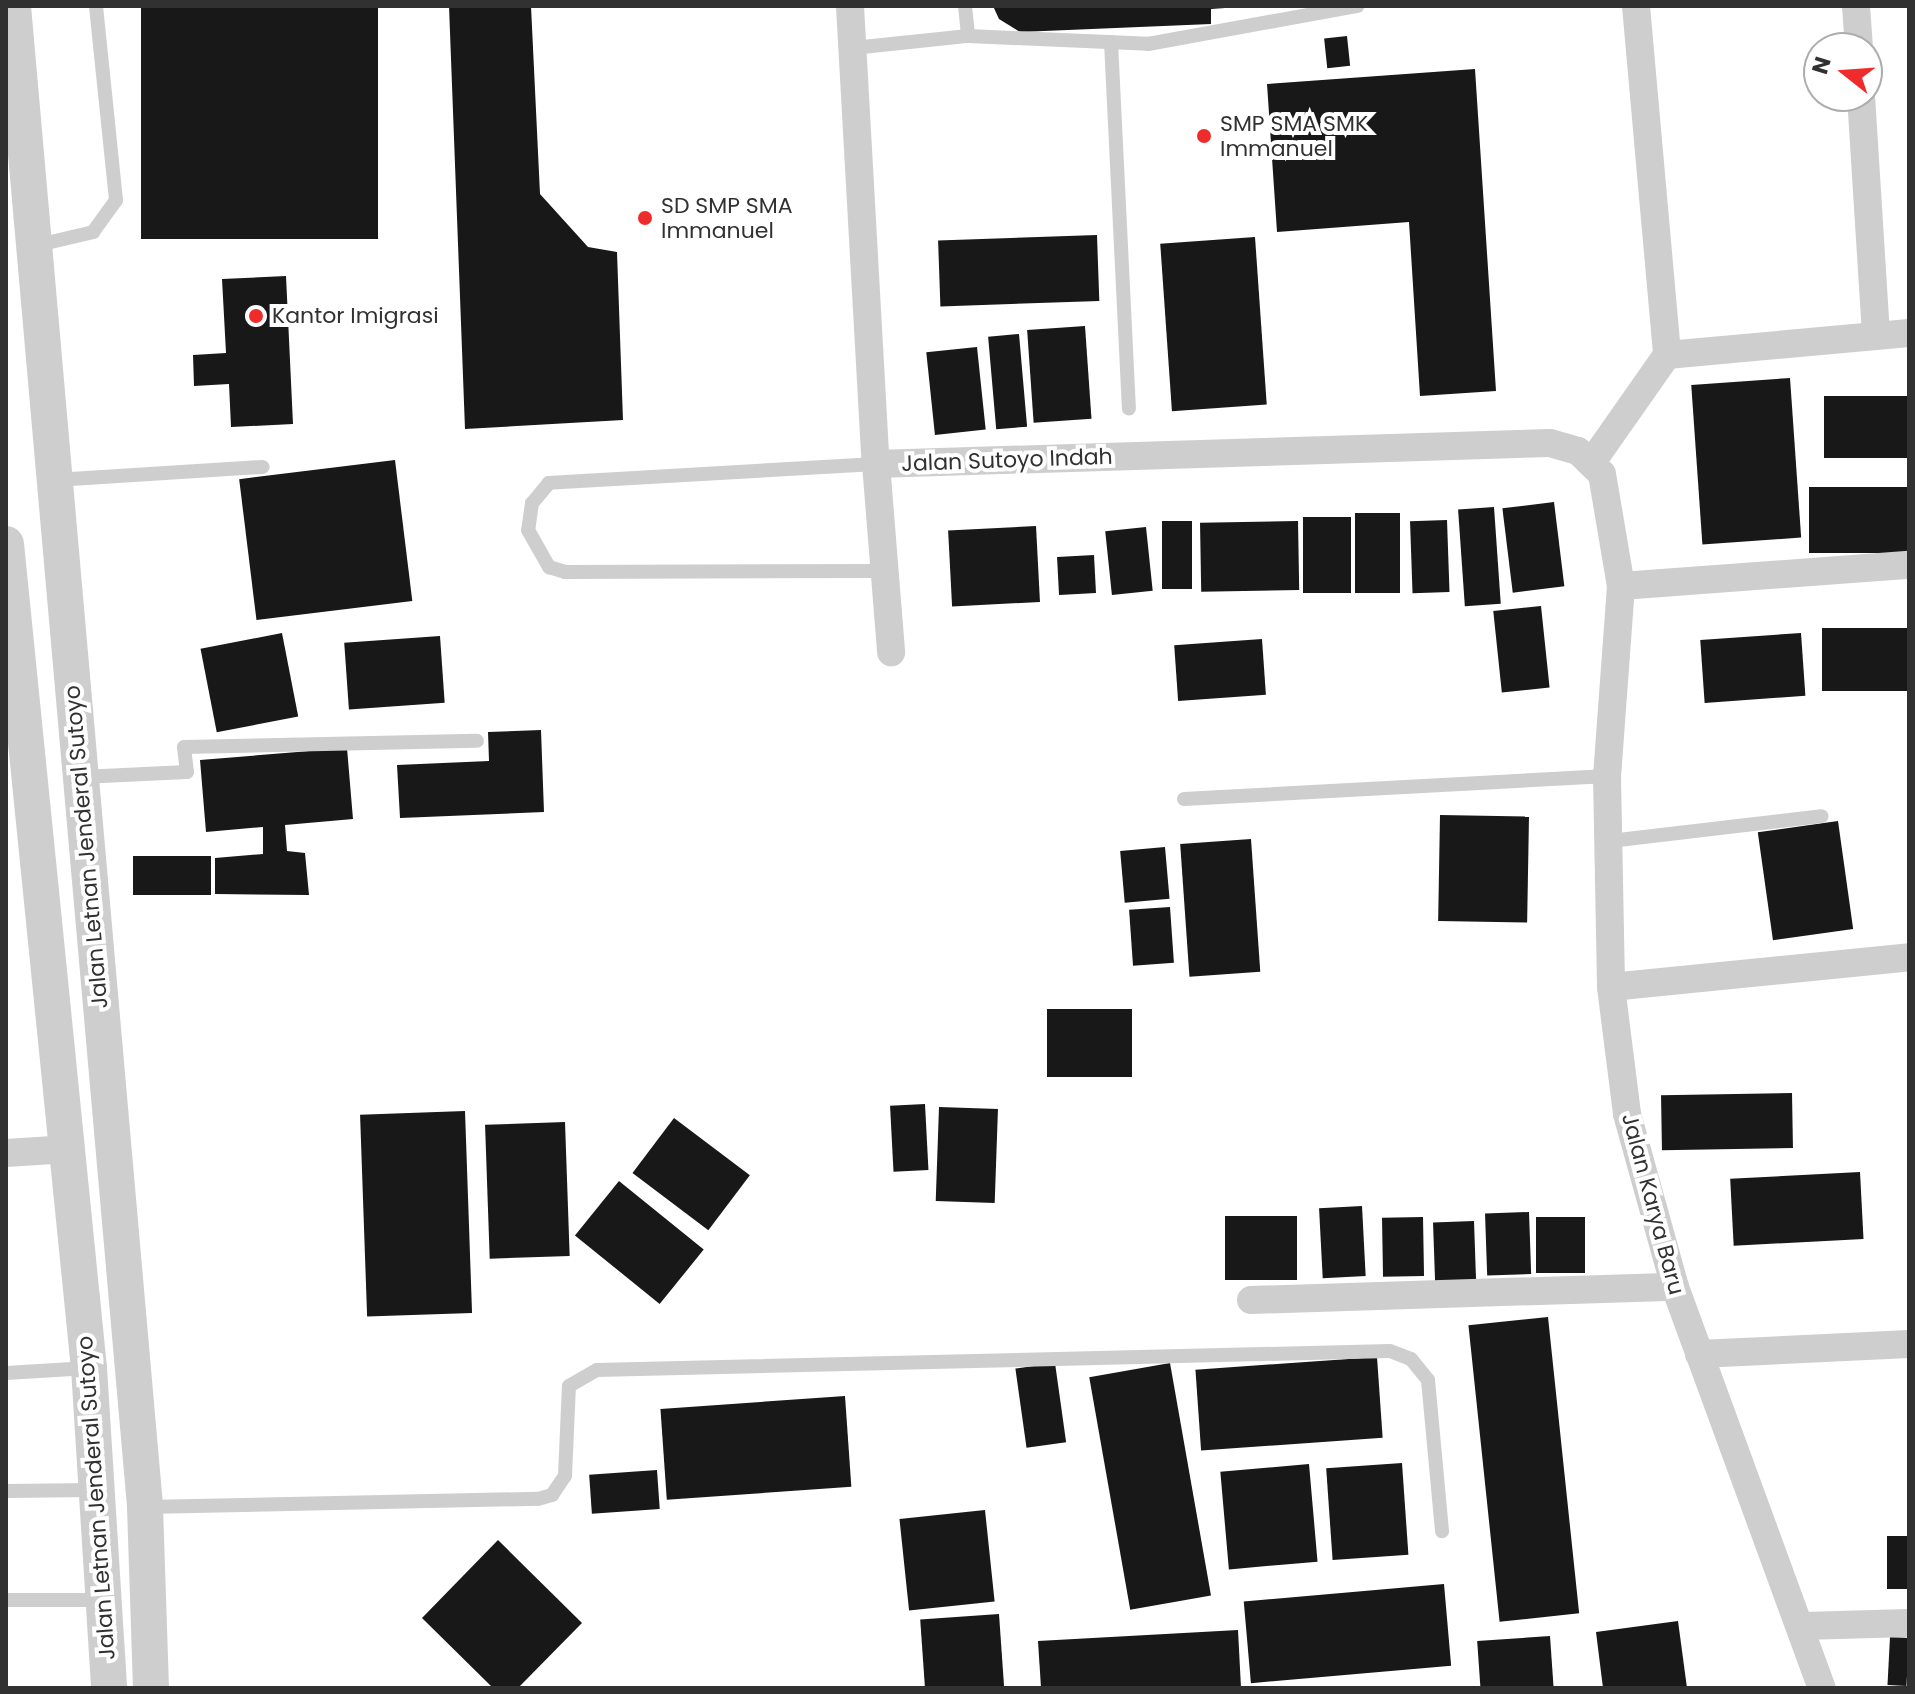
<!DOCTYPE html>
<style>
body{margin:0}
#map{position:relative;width:1915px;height:1694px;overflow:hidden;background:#fff;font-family:Poppins,sans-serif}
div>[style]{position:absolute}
.building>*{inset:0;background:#181818;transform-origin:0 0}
.service>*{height:14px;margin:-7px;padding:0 7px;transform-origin:7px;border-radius:7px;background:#cecece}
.minor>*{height:28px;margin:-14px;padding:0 14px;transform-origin:14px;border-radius:14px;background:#cecece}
.tertiary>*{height:36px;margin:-18px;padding:0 18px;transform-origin:18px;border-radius:18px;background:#cecece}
.dots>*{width:22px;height:22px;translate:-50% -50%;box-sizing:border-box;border:4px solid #fff;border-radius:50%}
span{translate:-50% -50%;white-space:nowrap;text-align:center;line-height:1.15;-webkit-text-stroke:8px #fff;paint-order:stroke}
.poi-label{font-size:22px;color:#313131}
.left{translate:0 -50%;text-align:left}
.street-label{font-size:22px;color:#313131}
.frame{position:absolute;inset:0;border:8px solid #313131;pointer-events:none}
.north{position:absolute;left:1803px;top:32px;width:80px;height:80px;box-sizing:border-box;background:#fff;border:2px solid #adadad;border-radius:50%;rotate:287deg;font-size:22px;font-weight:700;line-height:32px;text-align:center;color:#313131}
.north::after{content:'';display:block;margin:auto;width:28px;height:36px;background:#f02b2b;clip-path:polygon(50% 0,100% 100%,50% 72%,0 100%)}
</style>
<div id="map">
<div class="building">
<div style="left:141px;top:6px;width:237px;height:233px"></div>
<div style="clip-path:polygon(449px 6px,531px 6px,540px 194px,588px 247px,617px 252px,623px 420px,465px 429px)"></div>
<div style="clip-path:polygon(993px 6px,1225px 6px,1225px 8px,1211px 9px,1211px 24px,1020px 32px,999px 19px)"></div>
<div style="left:1347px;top:36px;width:30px;height:23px;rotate:84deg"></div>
<div style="clip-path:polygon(1475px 69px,1496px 391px,1420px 396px,1409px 222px,1277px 232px,1267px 84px)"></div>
<div style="left:1097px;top:235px;width:66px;height:159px;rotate:88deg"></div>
<div style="left:1255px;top:237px;width:168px;height:95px;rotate:86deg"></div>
<div style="clip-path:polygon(286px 276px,293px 424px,231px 427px,229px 384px,194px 386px,193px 355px,226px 353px,222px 279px)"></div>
<div style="left:1085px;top:326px;width:93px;height:58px;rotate:86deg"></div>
<div style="left:1019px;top:334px;width:93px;height:31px;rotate:85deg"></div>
<div style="left:977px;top:347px;width:83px;height:51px;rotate:84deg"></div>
<div style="left:1790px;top:378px;width:160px;height:99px;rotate:86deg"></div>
<div style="left:1909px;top:396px;width:62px;height:85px;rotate:90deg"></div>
<div style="left:395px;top:460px;width:142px;height:157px;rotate:83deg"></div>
<div style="left:1909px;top:487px;width:66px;height:100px;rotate:90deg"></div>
<div style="left:1554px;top:502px;width:85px;height:52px;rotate:83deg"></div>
<div style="left:1494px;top:507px;width:97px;height:36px;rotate:86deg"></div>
<div style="left:1400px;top:513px;width:80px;height:45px;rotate:90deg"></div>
<div style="left:1351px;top:517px;width:76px;height:48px;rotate:90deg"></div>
<div style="left:1447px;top:520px;width:72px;height:37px;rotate:88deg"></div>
<div style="left:1162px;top:521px;width:30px;height:68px"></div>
<div style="left:1298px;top:521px;width:69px;height:98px;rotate:89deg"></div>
<div style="left:1036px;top:526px;width:76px;height:88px;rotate:87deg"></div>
<div style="left:1146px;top:527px;width:64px;height:41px;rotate:84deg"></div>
<div style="left:1094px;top:555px;width:38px;height:37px;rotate:87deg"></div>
<div style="left:1541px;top:606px;width:82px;height:48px;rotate:84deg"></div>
<div style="left:1909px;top:628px;width:63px;height:87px;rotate:90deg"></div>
<div style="left:282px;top:633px;width:85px;height:83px;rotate:79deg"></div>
<div style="left:1801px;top:633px;width:63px;height:101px;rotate:86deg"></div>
<div style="left:440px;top:636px;width:67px;height:96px;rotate:86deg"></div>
<div style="left:1262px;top:639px;width:56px;height:88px;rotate:86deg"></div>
<div style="clip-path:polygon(541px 730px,544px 812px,400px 818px,397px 765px,489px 761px,488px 732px)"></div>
<div style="clip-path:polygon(347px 748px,353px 819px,285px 825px,287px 851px,305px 853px,309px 895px,215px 894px,215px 858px,263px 854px,263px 827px,206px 832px,200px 760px)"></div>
<div style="left:1440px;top:815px;width:89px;height:106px;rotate:1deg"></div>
<div style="left:1838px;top:821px;width:109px;height:81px;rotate:82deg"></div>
<div style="left:1251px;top:839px;width:133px;height:71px;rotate:86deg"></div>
<div style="left:1165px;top:847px;width:52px;height:45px;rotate:85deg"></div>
<div style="left:133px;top:856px;width:78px;height:39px"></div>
<div style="left:1170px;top:907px;width:56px;height:41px;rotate:86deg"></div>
<div style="left:1132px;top:1009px;width:68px;height:85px;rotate:90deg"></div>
<div style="left:1792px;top:1093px;width:55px;height:131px;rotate:89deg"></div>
<div style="left:925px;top:1104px;width:66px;height:35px;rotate:87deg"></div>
<div style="left:939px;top:1107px;width:59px;height:94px;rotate:2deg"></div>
<div style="left:465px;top:1111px;width:202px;height:105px;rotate:88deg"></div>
<div style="left:674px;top:1118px;width:95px;height:69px;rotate:37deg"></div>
<div style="left:565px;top:1122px;width:134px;height:80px;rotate:88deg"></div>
<div style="left:1860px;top:1172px;width:67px;height:130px;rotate:87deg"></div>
<div style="left:619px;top:1181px;width:109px;height:70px;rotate:39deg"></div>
<div style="left:1362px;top:1206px;width:70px;height:43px;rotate:87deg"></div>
<div style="left:1529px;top:1212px;width:62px;height:44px;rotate:88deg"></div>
<div style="left:1225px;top:1216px;width:72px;height:64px"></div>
<div style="left:1423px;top:1217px;width:59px;height:41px;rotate:89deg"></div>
<div style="left:1585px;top:1217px;width:56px;height:49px;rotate:90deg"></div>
<div style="left:1474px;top:1221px;width:60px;height:41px;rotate:88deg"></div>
<div style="left:1548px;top:1317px;width:298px;height:80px;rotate:84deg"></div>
<div style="left:1377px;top:1357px;width:81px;height:182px;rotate:86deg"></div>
<div style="left:1055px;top:1363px;width:80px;height:40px;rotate:82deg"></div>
<div style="left:1170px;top:1363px;width:236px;height:82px;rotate:80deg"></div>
<div style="left:845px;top:1396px;width:91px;height:185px;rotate:86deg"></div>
<div style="left:1402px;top:1463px;width:92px;height:76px;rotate:86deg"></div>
<div style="left:1309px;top:1464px;width:98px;height:89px;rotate:85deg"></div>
<div style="left:657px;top:1470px;width:39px;height:68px;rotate:86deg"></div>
<div style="left:985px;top:1510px;width:92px;height:86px;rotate:84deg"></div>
<div style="left:1887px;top:1536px;width:22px;height:53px"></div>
<div style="clip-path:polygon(498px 1540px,582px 1623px,518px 1688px,493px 1688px,422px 1618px)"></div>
<div style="left:1444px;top:1584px;width:82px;height:201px;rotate:85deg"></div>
<div style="left:999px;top:1614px;width:74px;height:79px;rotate:86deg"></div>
<div style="clip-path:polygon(1678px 1621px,1687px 1688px,1603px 1688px,1596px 1632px)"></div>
<div style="clip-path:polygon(1238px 1630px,1241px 1688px,1041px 1688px,1038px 1641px)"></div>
<div style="left:1550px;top:1636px;width:51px;height:73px;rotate:86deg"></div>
<div style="left:1890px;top:1637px;width:19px;height:48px;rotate:3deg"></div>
</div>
<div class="service">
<div style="left:965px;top:6px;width:30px;rotate:84deg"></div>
<div style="left:1111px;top:42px;width:367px;rotate:87.2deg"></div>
<div style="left:853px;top:48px;width:116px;rotate:-6deg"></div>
<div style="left:968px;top:36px;width:180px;rotate:2.5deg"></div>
<div style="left:1148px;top:44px;width:213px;rotate:-10.3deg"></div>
<div style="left:34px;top:246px;width:61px;rotate:-13.3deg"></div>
<div style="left:93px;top:232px;width:39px;rotate:-54deg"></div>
<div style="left:116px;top:200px;width:195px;rotate:-95.9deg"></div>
<div style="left:876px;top:464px;width:328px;rotate:176.7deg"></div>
<div style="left:549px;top:483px;width:26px;rotate:130deg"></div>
<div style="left:532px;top:503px;width:27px;rotate:98deg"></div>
<div style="left:528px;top:530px;width:43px;rotate:60.4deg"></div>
<div style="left:549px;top:567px;width:17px;rotate:17deg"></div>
<div style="left:565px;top:572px;width:319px;rotate:-0.2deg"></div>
<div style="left:55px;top:480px;width:208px;rotate:-3.6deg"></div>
<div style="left:81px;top:777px;width:106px;rotate:-2.7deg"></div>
<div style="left:187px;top:772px;width:25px;rotate:-97deg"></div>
<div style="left:184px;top:747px;width:293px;rotate:-1.2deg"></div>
<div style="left:1184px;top:799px;width:424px;rotate:-3.1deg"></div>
<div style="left:1610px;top:841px;width:213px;rotate:-6.7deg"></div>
<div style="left:6px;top:1373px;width:83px;rotate:-3.4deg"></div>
<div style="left:6px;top:1491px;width:88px;rotate:-0.7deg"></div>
<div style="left:145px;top:1507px;width:393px;rotate:-1.2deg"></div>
<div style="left:538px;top:1499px;width:15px;rotate:-16deg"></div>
<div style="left:552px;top:1495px;width:23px;rotate:-56deg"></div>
<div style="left:565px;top:1476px;width:90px;rotate:-87.5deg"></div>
<div style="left:569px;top:1386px;width:32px;rotate:-30deg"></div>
<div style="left:597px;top:1370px;width:793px;rotate:-1.37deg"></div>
<div style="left:1390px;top:1351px;width:22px;rotate:21deg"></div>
<div style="left:1411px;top:1359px;width:27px;rotate:51deg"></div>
<div style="left:1428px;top:1380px;width:152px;rotate:84.7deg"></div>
<div style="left:6px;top:1600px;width:96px"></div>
</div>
<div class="minor">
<div style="left:850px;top:6px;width:459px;rotate:86.8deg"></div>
<div style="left:876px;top:464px;width:674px;rotate:-1.78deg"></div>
<div style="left:1550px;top:443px;width:29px;rotate:16deg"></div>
<div style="left:1578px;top:451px;width:33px;rotate:44deg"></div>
<div style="left:1602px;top:474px;width:114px;rotate:80.4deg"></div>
<div style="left:1621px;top:586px;width:191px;rotate:94.2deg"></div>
<div style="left:1607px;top:776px;width:211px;rotate:88.9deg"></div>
<div style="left:1611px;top:987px;width:128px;rotate:82.8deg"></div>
<div style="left:1627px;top:1114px;width:180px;rotate:74.5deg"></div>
<div style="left:1675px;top:1287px;width:427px;rotate:69.9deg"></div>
<div style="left:1636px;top:6px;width:350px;rotate:84.9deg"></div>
<div style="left:1856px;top:6px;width:42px;rotate:85.9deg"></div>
<div style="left:1861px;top:96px;width:240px;rotate:86.4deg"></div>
<div style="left:1592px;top:462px;width:131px;rotate:-55deg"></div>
<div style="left:1667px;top:355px;width:243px;rotate:-5.2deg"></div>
<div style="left:876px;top:464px;width:189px;rotate:85.4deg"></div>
<div style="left:1621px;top:586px;width:289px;rotate:-4.2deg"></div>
<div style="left:1611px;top:987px;width:300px;rotate:-5.7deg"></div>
<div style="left:6px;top:1153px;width:63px;rotate:-3.6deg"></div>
<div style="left:1251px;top:1300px;width:424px;rotate:-1.8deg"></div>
<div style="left:1699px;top:1354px;width:210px;rotate:-2.7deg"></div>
<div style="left:1803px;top:1626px;width:106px;rotate:-1.6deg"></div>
</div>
<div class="tertiary">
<div style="left:13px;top:6px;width:1507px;rotate:84.97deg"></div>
<div style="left:145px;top:1507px;width:181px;rotate:88.1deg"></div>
<div style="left:6px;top:544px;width:828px;rotate:84.25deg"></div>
<div style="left:89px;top:1368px;width:321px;rotate:86.4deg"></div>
</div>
<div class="dots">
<div style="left:1204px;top:136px;background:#f02b2b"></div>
<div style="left:645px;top:218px;background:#f02b2b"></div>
<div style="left:256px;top:316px;background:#f02b2b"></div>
</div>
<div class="poi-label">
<span class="left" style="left:1220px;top:136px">SMP SMA SMK<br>Immanuel</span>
<span class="left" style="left:661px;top:218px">SD SMP SMA<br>Immanuel</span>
<span class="left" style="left:272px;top:316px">Kantor Imigrasi</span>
</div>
<div class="street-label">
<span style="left:1007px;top:460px;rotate:-2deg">Jalan Sutoyo Indah</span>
<span style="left:86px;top:847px;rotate:-95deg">Jalan Letnan Jenderal Sutoyo</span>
<span style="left:1653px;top:1204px;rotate:75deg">Jalan Karya Baru</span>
<span style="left:96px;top:1498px;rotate:-94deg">Jalan Letnan Jenderal Sutoyo</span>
</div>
<div class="frame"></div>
<div class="north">N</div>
</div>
